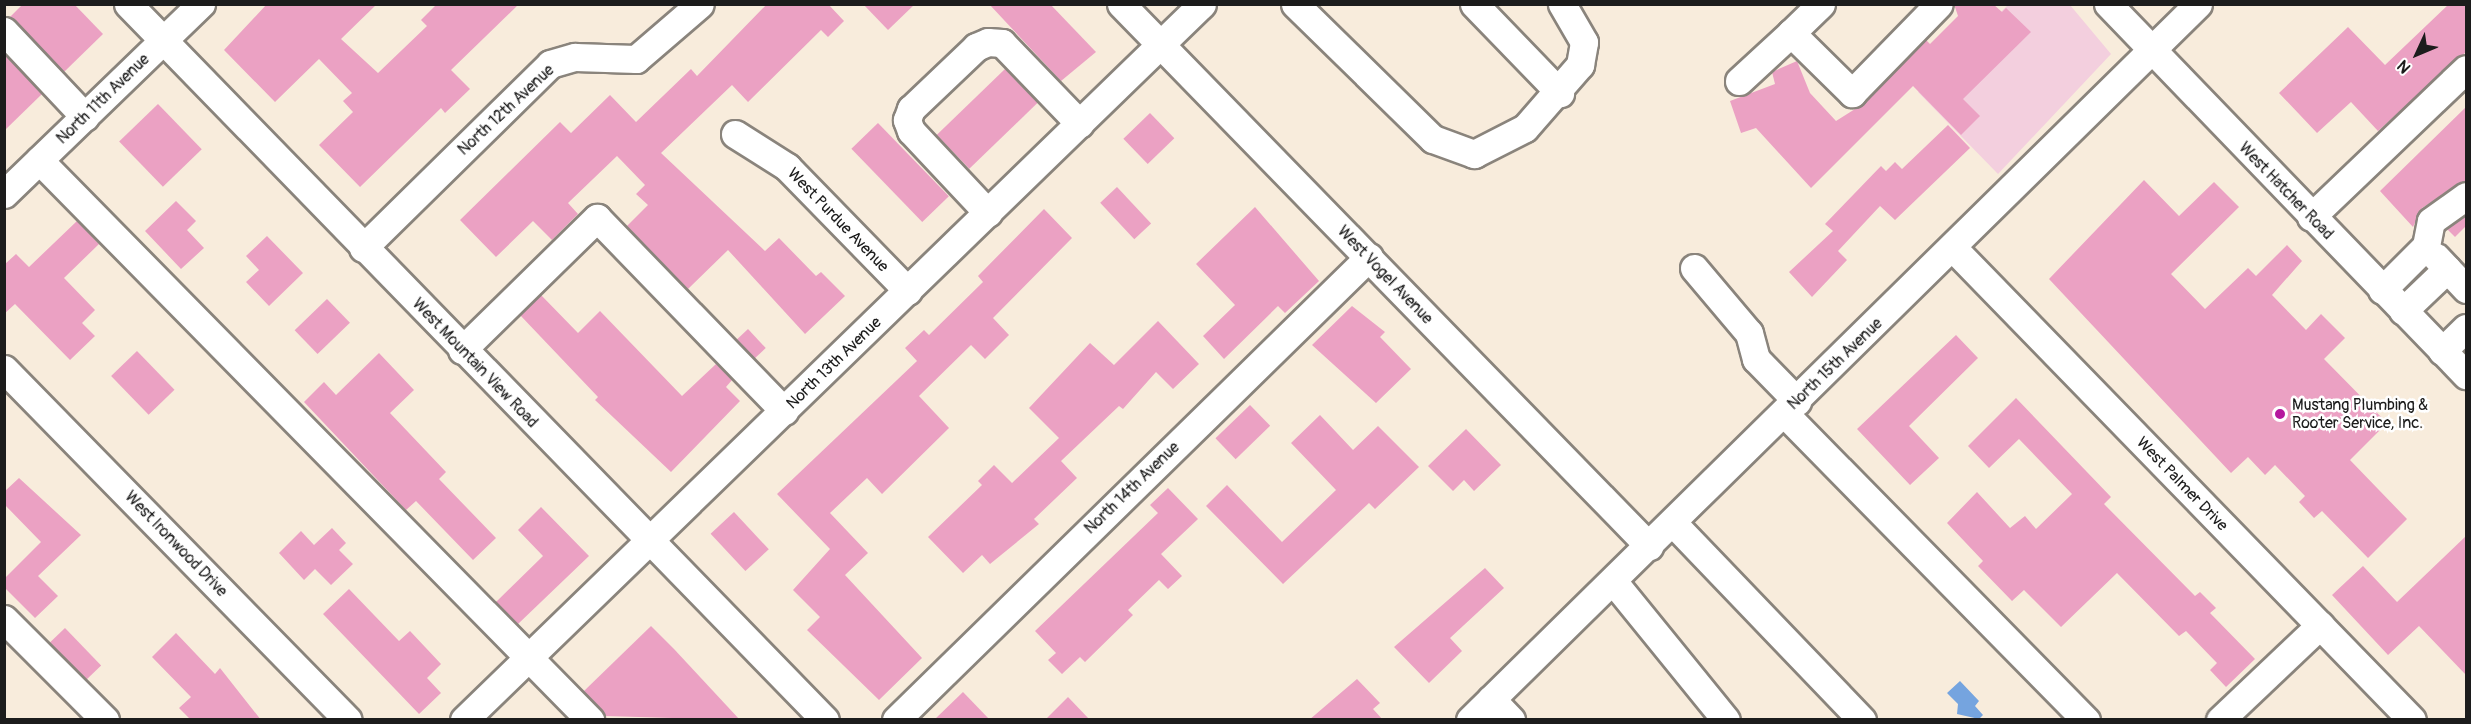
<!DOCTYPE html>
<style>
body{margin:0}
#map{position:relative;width:2471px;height:724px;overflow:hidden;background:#f8ecdc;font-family:Pangolin,sans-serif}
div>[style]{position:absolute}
.built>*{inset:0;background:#f3cfde}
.water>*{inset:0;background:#75a4df}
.building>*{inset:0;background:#eba1c3;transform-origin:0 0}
.roads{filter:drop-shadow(2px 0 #8a847c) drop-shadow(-2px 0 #8a847c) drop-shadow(0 2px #8a847c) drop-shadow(0 -2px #8a847c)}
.minor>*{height:27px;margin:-13.5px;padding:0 13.5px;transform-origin:13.5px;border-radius:13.5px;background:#fff}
.dots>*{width:16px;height:16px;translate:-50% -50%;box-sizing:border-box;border:3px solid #fff;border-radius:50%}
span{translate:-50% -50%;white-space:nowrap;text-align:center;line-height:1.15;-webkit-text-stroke:5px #fff;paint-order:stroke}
.street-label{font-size:16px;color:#1c1c1c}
.poi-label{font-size:16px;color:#1c1c1c}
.left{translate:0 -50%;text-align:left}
.frame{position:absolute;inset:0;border:6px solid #1c1c1c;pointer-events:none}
.north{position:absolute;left:2387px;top:24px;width:60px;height:60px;-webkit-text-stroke:4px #fff;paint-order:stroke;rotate:226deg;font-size:16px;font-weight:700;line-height:24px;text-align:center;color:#1c1c1c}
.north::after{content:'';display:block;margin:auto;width:21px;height:27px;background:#1c1c1c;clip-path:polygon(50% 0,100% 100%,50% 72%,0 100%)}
</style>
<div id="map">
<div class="built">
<div style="clip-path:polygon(2008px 5px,2070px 5px,2111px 54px,1998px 174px,1918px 92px)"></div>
</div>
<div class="water">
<div style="clip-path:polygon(1960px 681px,1979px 701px,1975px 706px,1983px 715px,1979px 719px,1957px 714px,1958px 704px,1947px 693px)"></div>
</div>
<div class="building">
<div style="clip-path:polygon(23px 4px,74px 4px,103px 34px,64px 72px,10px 17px)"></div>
<div style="clip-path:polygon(267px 4px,377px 4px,341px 39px,378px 73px,427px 26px,421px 20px,437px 4px,519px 4px,451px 70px,470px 89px,445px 113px,441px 108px,360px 187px,319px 145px,353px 112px,343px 101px,352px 93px,319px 59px,275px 102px,224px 50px)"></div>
<div style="clip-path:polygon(767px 4px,828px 4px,844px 21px,828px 37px,821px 30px,748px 102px,732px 85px,661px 153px,765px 251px,779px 238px,816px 276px,821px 272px,845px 296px,805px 334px,728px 250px,688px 289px,627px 226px,648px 205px,636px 194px,645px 185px,617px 156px,568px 203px,578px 214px,552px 240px,533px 221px,496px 257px,460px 220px,560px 122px,571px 133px,610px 95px,636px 122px,691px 69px,697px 76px)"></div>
<div style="clip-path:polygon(863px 4px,915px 4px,888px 30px)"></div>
<div style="clip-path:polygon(989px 4px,1050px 4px,1096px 52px,1061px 81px)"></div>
<div style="clip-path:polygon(1954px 4px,1993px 4px,2002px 12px,2006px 8px,2031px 32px,1963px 99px,1980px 116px,1961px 135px,1913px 86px,1811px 188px,1756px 128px,1741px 133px,1730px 101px,1775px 84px,1772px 72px,1797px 61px,1810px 93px,1836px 121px,1863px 104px,1926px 40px,1930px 44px,1958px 16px)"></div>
<div style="clip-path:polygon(2449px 4px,2466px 4px,2466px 52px,2378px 131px,2351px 102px,2317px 133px,2279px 93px,2348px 27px,2385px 65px)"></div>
<div style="clip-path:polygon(4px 54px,42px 94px,4px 131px)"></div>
<div style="left:1005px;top:69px;width:47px;height:95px;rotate:46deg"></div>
<div style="left:158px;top:104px;width:63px;height:54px;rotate:46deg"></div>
<div style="clip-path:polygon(2466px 107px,2466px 181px,2422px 208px,2413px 227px,2380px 191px)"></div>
<div style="left:1150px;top:113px;width:35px;height:37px;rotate:46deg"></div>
<div style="left:878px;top:123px;width:102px;height:37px;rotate:46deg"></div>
<div style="clip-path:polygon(1948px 125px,1970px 148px,1895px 220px,1880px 206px,1838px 251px,1847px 260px,1812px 297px,1789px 272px,1833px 231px,1825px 224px,1881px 166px,1886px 171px,1895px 162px,1902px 169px)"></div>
<div style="clip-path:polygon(2144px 180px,2179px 216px,2214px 182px,2239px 207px,2171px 274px,2205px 309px,2248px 268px,2256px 276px,2287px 245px,2302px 261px,2272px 295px,2306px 330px,2321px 314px,2345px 338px,2324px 359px,2387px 423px,2350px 460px,2407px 519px,2368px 558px,2322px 511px,2314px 518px,2299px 502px,2305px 496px,2275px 465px,2265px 475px,2248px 457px,2231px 473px,2049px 279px)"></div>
<div style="left:1117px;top:187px;width:50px;height:23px;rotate:47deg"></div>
<div style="clip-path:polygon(176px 201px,196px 221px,187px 230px,204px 248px,181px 269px,145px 231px)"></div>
<div style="clip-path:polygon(1255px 207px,1319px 281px,1285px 313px,1278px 306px,1224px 359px,1203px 336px,1235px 305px,1196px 264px)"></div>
<div style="clip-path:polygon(1044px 209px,1072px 238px,993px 318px,1009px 335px,985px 359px,971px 345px,919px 396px,949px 428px,882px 494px,867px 478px,830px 513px,868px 553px,845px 575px,922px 658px,879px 700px,807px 630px,820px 617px,793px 590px,830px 549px,777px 494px,917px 361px,905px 348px,924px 330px,929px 335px,983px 282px,978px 276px)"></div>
<div style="clip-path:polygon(2466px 215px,2466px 226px,2455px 237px,2447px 229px)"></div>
<div style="clip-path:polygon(77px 221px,99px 244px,64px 278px,95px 310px,82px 323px,95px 336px,70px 360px,15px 304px,4px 314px,4px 265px,16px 254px,29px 267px)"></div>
<div style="clip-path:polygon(267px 236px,303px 273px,269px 306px,246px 282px,259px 270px,246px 256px)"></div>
<div style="clip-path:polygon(541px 295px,578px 333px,600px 311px,682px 396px,716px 364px,732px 380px,726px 387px,740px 401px,671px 472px,595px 400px,598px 397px,520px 315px)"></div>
<div style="left:327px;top:299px;width:33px;height:45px;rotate:46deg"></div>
<div style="clip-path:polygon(1352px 306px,1385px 332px,1380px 337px,1411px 369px,1376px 403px,1312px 345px)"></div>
<div style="clip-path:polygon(1158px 321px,1199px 364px,1173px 389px,1156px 372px,1123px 409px,1119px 406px,1061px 461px,1077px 478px,1034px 519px,1039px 524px,990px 564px,982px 555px,963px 573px,928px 537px,982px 485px,978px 481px,994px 465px,1012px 483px,1059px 438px,1029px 408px,1090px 343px,1114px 365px)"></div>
<div style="left:748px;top:329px;width:26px;height:16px;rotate:47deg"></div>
<div style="clip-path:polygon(1956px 335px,1978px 358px,1909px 426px,1939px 458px,1910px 485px,1857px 429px)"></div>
<div style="left:137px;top:351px;width:54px;height:36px;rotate:46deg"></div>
<div style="clip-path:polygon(379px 353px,414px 390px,390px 413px,446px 472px,439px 479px,496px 538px,473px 560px,416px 501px,406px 510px,304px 402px,324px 382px,336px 395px)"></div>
<div style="clip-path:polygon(2016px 398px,2111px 497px,2104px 504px,2195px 596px,2200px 592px,2216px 608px,2210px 613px,2255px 659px,2226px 687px,2210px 670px,2217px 663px,2186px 631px,2179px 636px,2117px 573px,2061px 627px,2024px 590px,2012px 601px,1978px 566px,1983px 561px,1947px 523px,1977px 492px,2010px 528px,2025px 516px,2036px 529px,2072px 494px,2019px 439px,1989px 468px,1968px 446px)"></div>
<div style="left:1250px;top:405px;width:29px;height:48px;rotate:46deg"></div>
<div style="clip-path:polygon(1320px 415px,1353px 450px,1378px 426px,1419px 467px,1375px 509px,1369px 503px,1283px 584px,1206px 506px,1227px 485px,1282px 542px,1336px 490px,1291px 443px)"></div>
<div style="clip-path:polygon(1466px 429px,1501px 465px,1474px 491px,1464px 480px,1453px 491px,1428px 466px)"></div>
<div style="clip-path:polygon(19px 478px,81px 535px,38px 576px,58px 596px,35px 618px,4px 587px,4px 579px,41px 542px,4px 504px,4px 492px)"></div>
<div style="clip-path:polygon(1168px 488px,1198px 519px,1161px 554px,1182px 576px,1168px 589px,1159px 580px,1128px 610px,1133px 615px,1085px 662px,1080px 657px,1062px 674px,1048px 660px,1056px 653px,1035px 631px,1158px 513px,1150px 505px)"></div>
<div style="clip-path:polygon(541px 507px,589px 556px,518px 624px,496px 602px,543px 556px,518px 530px)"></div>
<div style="left:734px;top:512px;width:51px;height:32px;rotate:47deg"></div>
<div style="clip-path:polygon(332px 528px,346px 543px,339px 550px,353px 564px,331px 585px,315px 569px,304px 580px,279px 553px,301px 531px,314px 545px)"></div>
<div style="clip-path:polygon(2466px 536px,2466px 675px,2419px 626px,2388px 655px,2332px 595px,2363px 566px,2397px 602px)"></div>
<div style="clip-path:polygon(1485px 568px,1504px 588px,1450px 638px,1462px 651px,1429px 683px,1394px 647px)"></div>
<div style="clip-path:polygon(349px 589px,399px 641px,410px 631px,441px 664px,427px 678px,441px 693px,419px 714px,323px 614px)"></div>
<div style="clip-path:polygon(651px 626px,674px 649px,740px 720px,605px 716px,584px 691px)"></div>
<div style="left:65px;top:628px;width:52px;height:21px;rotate:46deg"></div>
<div style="clip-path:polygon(176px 633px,215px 674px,220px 668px,261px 720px,191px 720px,179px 708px,191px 697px,152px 657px)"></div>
<div style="clip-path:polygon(1357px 679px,1380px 703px,1373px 709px,1383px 720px,1309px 720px)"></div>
<div style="clip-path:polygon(963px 692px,990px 720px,934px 720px)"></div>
<div style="clip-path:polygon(1068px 697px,1090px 720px,1045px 720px)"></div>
</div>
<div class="roads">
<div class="minor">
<div style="left:128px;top:4px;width:999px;rotate:45.77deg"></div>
<div style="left:1121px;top:4px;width:757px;rotate:45.75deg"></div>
<div style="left:1295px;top:4px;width:193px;rotate:44.4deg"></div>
<div style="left:1433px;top:139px;width:44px;rotate:20.1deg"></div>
<div style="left:1474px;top:154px;width:57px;rotate:-27deg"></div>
<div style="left:1525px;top:128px;width:84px;rotate:-48.9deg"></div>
<div style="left:1580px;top:65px;width:23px;rotate:-80deg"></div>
<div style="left:1584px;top:42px;width:44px;rotate:-120.1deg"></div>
<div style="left:1474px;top:4px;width:124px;rotate:46deg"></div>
<div style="left:1821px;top:4px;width:42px;rotate:136deg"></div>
<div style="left:1791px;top:33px;width:86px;rotate:44.5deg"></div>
<div style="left:1852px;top:93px;width:124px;rotate:-45.7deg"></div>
<div style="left:2108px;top:4px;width:516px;rotate:46.02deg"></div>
<div style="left:4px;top:31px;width:118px;rotate:46.7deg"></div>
<div style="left:1739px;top:81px;width:71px;rotate:-42.7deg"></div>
<div style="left:735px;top:134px;width:62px;rotate:32.4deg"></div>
<div style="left:787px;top:167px;width:173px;rotate:45.7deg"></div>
<div style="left:39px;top:160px;width:786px;rotate:45.46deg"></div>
<div style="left:4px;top:194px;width:274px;rotate:-44deg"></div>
<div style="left:988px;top:213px;width:112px;rotate:-133.2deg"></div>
<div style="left:911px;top:131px;width:12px;rotate:-110deg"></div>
<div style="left:907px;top:120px;width:12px;rotate:-70deg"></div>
<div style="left:911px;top:109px;width:90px;rotate:-43.6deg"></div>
<div style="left:976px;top:47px;width:13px;rotate:-23deg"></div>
<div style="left:988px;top:42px;width:14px;rotate:4deg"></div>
<div style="left:1002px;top:43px;width:112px;rotate:46.1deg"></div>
<div style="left:2311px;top:217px;width:214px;rotate:-43.7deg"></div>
<div style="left:363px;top:248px;width:262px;rotate:-44.5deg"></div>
<div style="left:550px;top:64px;width:26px;rotate:-16deg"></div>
<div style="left:575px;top:57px;width:61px;rotate:1.9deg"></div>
<div style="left:636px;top:59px;width:84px;rotate:-40.7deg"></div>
<div style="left:1953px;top:248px;width:658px;rotate:45.8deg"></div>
<div style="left:2436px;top:257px;width:44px;rotate:46.8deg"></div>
<div style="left:1694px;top:268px;width:85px;rotate:49.8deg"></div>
<div style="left:1749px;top:333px;width:27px;rotate:75deg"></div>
<div style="left:1756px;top:359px;width:59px;rotate:45.7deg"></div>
<div style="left:2382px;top:290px;width:62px;rotate:-45deg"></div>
<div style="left:2426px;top:246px;width:25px;rotate:-79deg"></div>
<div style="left:2431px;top:221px;width:43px;rotate:-35.5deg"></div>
<div style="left:2403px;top:311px;width:61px;rotate:-43.7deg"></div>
<div style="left:462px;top:350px;width:189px;rotate:-44.4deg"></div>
<div style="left:597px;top:218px;width:269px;rotate:45.9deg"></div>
<div style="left:2442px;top:351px;width:33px;rotate:-44deg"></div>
<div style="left:4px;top:369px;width:491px;rotate:45.6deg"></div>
<div style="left:1784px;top:413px;width:431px;rotate:45.5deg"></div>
<div style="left:1673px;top:523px;width:273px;rotate:46.2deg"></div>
<div style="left:1613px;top:581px;width:179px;rotate:50.9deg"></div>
<div style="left:4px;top:619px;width:143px;rotate:45deg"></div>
<div style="left:1491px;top:699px;width:29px;rotate:46deg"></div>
<div style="left:464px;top:720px;width:1028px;rotate:-44.13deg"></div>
<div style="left:896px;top:720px;width:662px;rotate:-44.39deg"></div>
<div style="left:1470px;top:720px;width:1021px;rotate:-44.52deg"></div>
<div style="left:2220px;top:720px;width:138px;rotate:-43.5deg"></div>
</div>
</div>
<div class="dots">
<div style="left:2280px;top:414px;background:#b5179e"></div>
</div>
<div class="street-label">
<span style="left:103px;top:99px;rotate:-44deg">North 11th Avenue</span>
<span style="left:506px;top:110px;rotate:-43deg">North 12th Avenue</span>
<span style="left:2286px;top:191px;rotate:46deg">West Hatcher Road</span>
<span style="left:838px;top:220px;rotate:46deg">West Purdue Avenue</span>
<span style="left:1385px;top:275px;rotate:46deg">West Vogel Avenue</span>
<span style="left:475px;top:363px;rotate:46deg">West Mountain View Road</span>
<span style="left:834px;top:363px;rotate:-44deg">North 13th Avenue</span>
<span style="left:1835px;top:364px;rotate:-44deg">North 15th Avenue</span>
<span style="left:2182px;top:484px;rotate:46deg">West Palmer Drive</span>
<span style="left:1132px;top:488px;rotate:-44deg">North 14th Avenue</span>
<span style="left:176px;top:544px;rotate:46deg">West Ironwood Drive</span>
</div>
<div class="poi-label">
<span class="left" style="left:2292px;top:414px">Mustang Plumbing &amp;<br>Rooter Service, Inc.</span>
</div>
<div class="frame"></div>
<div class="north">N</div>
</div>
